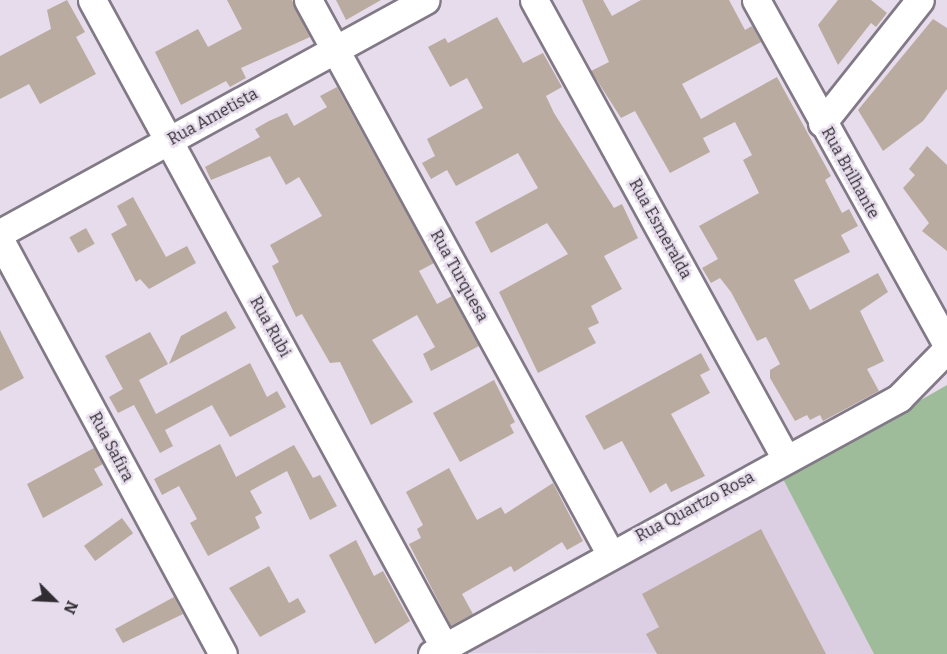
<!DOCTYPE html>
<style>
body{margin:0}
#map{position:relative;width:947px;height:654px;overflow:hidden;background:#e6dceb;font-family:Bitter,serif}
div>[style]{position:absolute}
.built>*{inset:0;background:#ddcfe3}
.green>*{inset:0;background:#9ebc9a}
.building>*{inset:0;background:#baaba1;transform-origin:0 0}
.roads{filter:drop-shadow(2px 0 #827986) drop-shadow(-2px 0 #827986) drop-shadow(0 2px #827986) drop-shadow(0 -2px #827986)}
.minor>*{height:27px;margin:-13.5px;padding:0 13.5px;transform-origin:13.5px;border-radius:13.5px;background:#fff}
span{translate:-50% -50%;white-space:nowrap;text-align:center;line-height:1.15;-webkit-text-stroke:4.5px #e6dceb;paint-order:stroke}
.street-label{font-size:16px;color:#302c32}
.north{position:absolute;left:24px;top:570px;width:60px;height:60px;-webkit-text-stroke:4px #e6dceb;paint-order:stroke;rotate:114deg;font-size:16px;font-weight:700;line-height:24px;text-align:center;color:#302c32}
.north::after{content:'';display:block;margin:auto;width:21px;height:27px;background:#302c32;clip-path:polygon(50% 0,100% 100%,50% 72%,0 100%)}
</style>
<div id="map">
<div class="built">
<div style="clip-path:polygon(783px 479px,874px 654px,465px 653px)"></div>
</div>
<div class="green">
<div style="clip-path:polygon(947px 385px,947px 654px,874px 654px,783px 479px)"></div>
</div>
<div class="building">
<div style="clip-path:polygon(67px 0,85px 32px,76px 37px,96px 74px,40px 104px,29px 84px,0 99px,0 56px,51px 29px,47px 10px)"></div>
<div style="clip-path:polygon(227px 0,292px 0,310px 37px,241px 68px,246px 78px,230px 87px,226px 81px,181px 105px,155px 52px,198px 29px,208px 47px,242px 29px)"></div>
<div style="clip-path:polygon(336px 0,381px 0,346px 20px)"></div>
<div style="clip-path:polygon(582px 0,603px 0,612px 16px,641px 0,729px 0,745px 30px,752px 26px,761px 42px,682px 84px,701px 119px,777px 77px,831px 176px,825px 180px,842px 213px,849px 209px,858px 226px,841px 235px,850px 252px,794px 280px,810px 310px,878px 273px,888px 292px,860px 311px,884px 361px,867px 369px,879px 391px,823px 421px,820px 415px,810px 420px,807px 415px,795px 421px,770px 378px,770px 370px,780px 364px,766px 337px,757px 341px,731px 292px,720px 278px,711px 283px,702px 268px,718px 259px,699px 226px,759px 193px,743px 160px,752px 155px,735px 122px,703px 138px,710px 152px,670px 173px,635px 111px,621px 118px,591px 71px,609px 62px)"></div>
<div style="clip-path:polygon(838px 0,871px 0,887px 13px,876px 27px,871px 23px,838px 65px,818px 25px)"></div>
<div style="clip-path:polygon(497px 17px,523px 63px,543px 53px,562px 87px,546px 96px,554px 113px,614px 208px,622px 204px,638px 238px,604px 256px,622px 289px,591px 306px,599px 323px,588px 328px,596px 343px,538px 373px,499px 292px,568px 254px,547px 223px,491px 253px,475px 222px,538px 188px,518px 153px,456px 186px,447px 170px,431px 179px,422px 163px,435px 156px,427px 139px,483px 108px,467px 78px,450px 87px,428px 47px,445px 38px,448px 43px)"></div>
<div style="clip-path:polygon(933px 19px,947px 28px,947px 89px,923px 121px,883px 151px,858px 110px)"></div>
<div style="clip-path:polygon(337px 87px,434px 263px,419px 271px,437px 304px,452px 296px,479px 346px,431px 371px,423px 354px,435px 347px,417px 315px,372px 340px,413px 402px,371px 425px,340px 362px,330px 363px,302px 314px,296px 317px,272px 266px,279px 262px,270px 245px,322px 216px,299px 177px,286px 185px,270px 156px,211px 180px,205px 167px,260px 137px,255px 129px,269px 121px,287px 113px,294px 126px,327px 107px,320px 96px)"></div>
<div style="clip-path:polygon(927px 146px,947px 165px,947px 251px,922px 231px,929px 223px,903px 188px,915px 175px,909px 169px)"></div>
<div style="clip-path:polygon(133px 197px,166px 257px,187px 246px,196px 263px,149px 289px,140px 279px,136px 282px,111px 234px,127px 225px,117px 206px)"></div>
<div style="left:86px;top:228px;width:18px;height:19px;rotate:61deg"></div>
<div style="clip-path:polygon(226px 311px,236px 328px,169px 364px,181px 336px)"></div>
<div style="clip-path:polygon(0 330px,24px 378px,0 391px)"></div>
<div style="clip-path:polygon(150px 332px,168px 364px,139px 380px,156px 414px,250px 363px,267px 397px,277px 391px,286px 407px,230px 437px,212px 405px,165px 430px,173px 446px,160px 453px,134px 405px,118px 413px,109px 397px,123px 389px,105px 356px)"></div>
<div style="clip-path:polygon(701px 353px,710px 370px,700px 375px,710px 393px,671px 414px,705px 476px,671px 492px,666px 483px,650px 493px,622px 441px,604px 450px,585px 416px)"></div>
<div style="clip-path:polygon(494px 380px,515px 422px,510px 425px,514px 433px,460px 462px,433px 413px)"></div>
<div style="clip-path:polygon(220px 444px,236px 477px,294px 445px,313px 478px,320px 475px,337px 506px,310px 520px,287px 471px,250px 491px,262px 513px,255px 517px,260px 528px,208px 556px,190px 523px,197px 519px,179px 486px,162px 495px,154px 479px)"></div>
<div style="clip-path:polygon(94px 448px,103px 464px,94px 469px,103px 485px,43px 518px,27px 484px)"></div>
<div style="clip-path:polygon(449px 468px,477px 520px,501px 507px,505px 514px,553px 483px,583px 541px,567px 550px,562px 542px,514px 572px,511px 566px,462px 594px,473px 614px,451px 626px,409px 544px,421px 538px,417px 529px,423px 525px,406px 492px)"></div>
<div style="left:122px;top:518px;width:19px;height:47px;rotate:54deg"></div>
<div style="clip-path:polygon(761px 529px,826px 654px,657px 654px,646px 634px,659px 627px,642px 594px)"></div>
<div style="clip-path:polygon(356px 540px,374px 576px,383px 571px,410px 621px,375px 644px,329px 555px)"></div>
<div style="clip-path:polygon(269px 566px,289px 603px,298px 598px,306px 612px,260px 637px,229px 588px)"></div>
<div style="clip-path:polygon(174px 597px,183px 614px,123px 643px,115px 629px)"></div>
</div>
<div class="roads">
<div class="minor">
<div style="left:92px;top:0;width:745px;rotate:61.44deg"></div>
<div style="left:308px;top:0;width:630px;rotate:61.36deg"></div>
<div style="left:534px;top:0;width:524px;rotate:61.23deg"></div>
<div style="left:756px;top:0;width:394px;rotate:61deg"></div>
<div style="left:822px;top:123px;width:157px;rotate:-51.5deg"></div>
<div style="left:0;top:233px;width:485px;rotate:-28.7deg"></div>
<div style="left:0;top:240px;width:470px;rotate:61.7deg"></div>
<div style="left:432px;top:654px;width:533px;rotate:-28.73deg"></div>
<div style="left:899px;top:398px;width:69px;rotate:-45.6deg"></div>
</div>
</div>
<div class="street-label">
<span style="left:213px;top:117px;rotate:-29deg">Rua Ametista</span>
<span style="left:850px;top:173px;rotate:61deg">Rua Brilhante</span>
<span style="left:660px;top:229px;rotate:61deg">Rua Esmeralda</span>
<span style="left:459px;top:276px;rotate:61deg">Rua Turquesa</span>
<span style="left:270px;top:327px;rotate:61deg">Rua Rubi</span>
<span style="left:111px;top:447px;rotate:62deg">Rua Safira</span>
<span style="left:695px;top:507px;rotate:-28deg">Rua Quartzo Rosa</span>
</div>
<div class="north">N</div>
</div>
